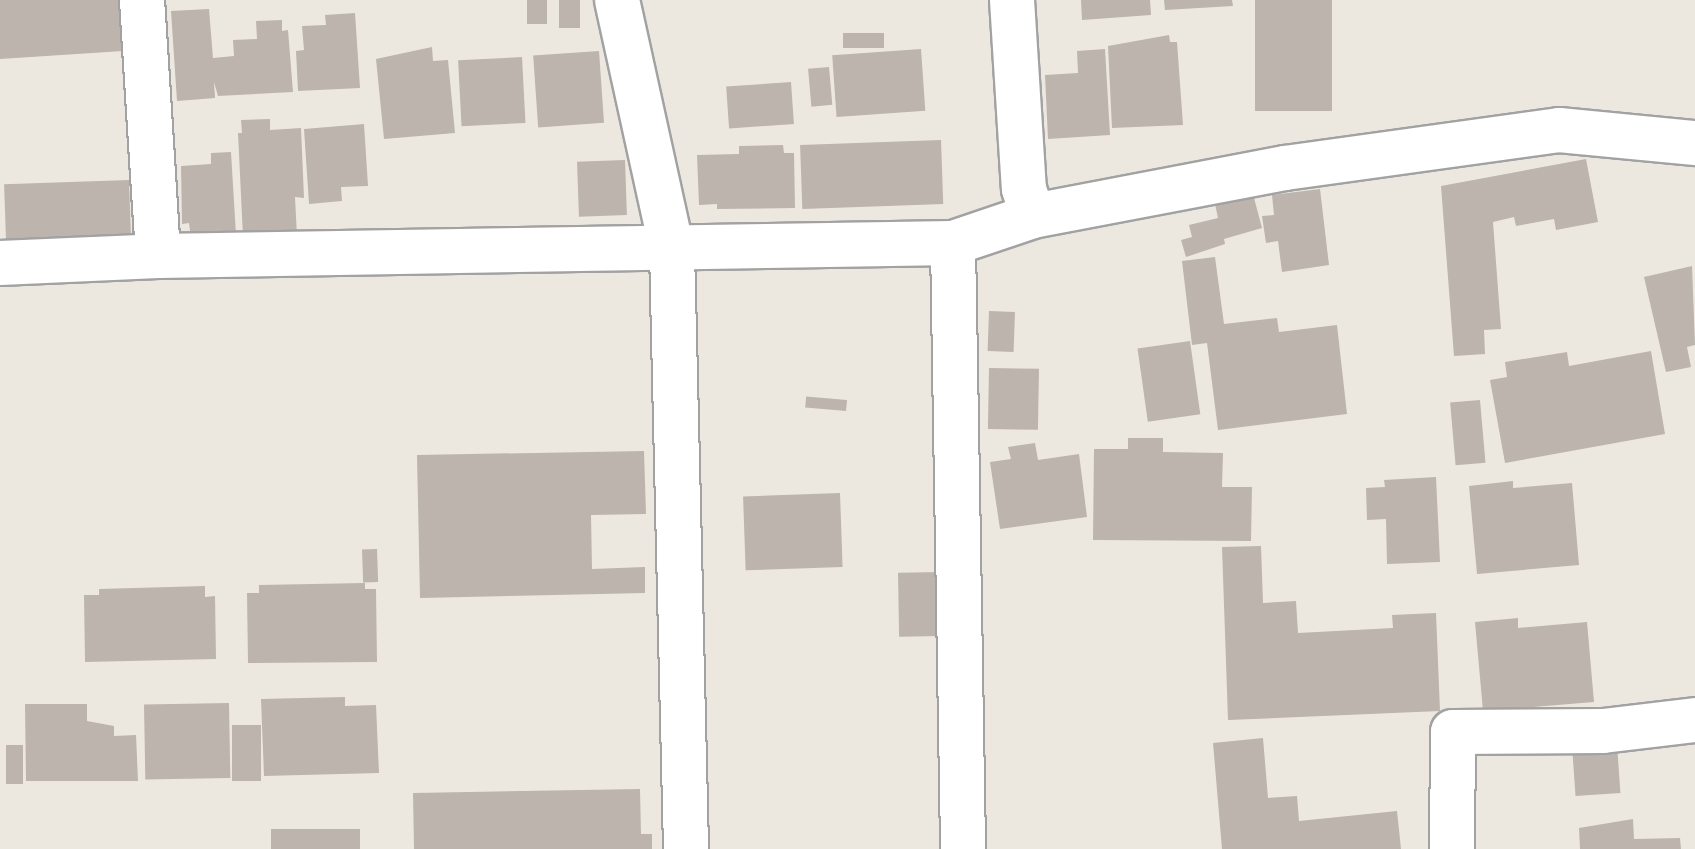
<!DOCTYPE html>
<style>
body{margin:0}
#map{position:relative;width:1695px;height:849px;overflow:hidden;background:#ece8e0;font-family:"Space Grotesk",sans-serif}
div>[style]{position:absolute}
.building>*{inset:0;background:#bcb4ad;transform-origin:0 0}
.roads{filter:drop-shadow(2px 0 #a2a2a2) drop-shadow(-2px 0 #a2a2a2) drop-shadow(0 2px #a2a2a2) drop-shadow(0 -2px #a2a2a2)}
.minor>*{height:44px;margin:-22px;padding:0 22px;transform-origin:22px;border-radius:22px;background:#fff}
span{translate:-50% -50%;white-space:nowrap;text-align:center;line-height:1.15;-webkit-text-stroke:8px #fff;paint-order:stroke}
</style>
<div id="map">
<div class="building">
<div style="clip-path:polygon(0 0,119px 0,123px 51px,0 59px)"></div>
<div style="left:527px;top:0;width:20px;height:24px"></div>
<div style="left:559px;top:0;width:21px;height:28px"></div>
<div style="clip-path:polygon(1081px 0,1150px 0,1151px 15px,1082px 20px)"></div>
<div style="clip-path:polygon(1164px 0,1232px 0,1233px 6px,1165px 10px)"></div>
<div style="left:1255px;top:0;width:77px;height:111px"></div>
<div style="clip-path:polygon(209px 9px,213px 58px,234px 56px,233px 40px,257px 39px,256px 21px,282px 20px,282px 31px,288px 30px,293px 92px,218px 96px,214px 82px,215px 98px,177px 101px,171px 11px)"></div>
<div style="clip-path:polygon(355px 13px,360px 88px,298px 91px,296px 51px,304px 50px,302px 26px,326px 25px,325px 15px)"></div>
<div style="left:884px;top:33px;width:15px;height:41px;rotate:90deg"></div>
<div style="clip-path:polygon(1169px 35px,1170px 42px,1177px 42px,1183px 125px,1112px 128px,1108px 46px)"></div>
<div style="clip-path:polygon(432px 47px,433px 61px,448px 60px,455px 133px,384px 139px,376px 59px)"></div>
<div style="left:921px;top:49px;width:62px;height:89px;rotate:86deg"></div>
<div style="clip-path:polygon(1105px 49px,1110px 135px,1048px 139px,1045px 75px,1078px 73px,1077px 51px)"></div>
<div style="left:599px;top:51px;width:72px;height:66px;rotate:86deg"></div>
<div style="left:522px;top:57px;width:66px;height:64px;rotate:87deg"></div>
<div style="left:829px;top:67px;width:38px;height:21px;rotate:85deg"></div>
<div style="left:791px;top:82px;width:42px;height:65px;rotate:86deg"></div>
<div style="clip-path:polygon(270px 119px,270px 130px,301px 128px,304px 198px,295px 197px,297px 236px,243px 237px,238px 133px,242px 133px,241px 120px)"></div>
<div style="clip-path:polygon(364px 124px,368px 186px,341px 187px,342px 201px,309px 204px,304px 129px)"></div>
<div style="left:941px;top:140px;width:64px;height:141px;rotate:88deg"></div>
<div style="clip-path:polygon(783px 145px,784px 153px,794px 153px,795px 208px,717px 209px,717px 204px,699px 205px,697px 155px,739px 154px,739px 146px)"></div>
<div style="clip-path:polygon(231px 152px,236px 235px,191px 239px,189px 223px,182px 224px,181px 166px,211px 164px,211px 153px)"></div>
<div style="clip-path:polygon(1586px 159px,1598px 222px,1556px 230px,1554px 219px,1516px 226px,1514px 217px,1493px 222px,1501px 329px,1484px 330px,1485px 354px,1454px 356px,1441px 186px)"></div>
<div style="left:625px;top:160px;width:55px;height:48px;rotate:88deg"></div>
<div style="left:129px;top:180px;width:57px;height:125px;rotate:88deg"></div>
<div style="clip-path:polygon(1320px 189px,1329px 265px,1282px 272px,1278px 241px,1266px 243px,1262px 216px,1274px 215px,1272px 195px)"></div>
<div style="clip-path:polygon(1253px 194px,1262px 228px,1224px 239px,1225px 244px,1186px 257px,1181px 240px,1192px 237px,1189px 225px,1218px 218px,1215px 204px)"></div>
<div style="clip-path:polygon(1215px 257px,1224px 324px,1277px 318px,1279px 332px,1337px 325px,1347px 414px,1218px 430px,1207px 343px,1192px 345px,1182px 261px)"></div>
<div style="clip-path:polygon(1692px 266px,1695px 345px,1687px 347px,1691px 367px,1666px 372px,1644px 277px)"></div>
<div style="left:989px;top:311px;width:26px;height:40px;rotate:2deg"></div>
<div style="left:1190px;top:341px;width:74px;height:53px;rotate:82deg"></div>
<div style="clip-path:polygon(1651px 351px,1665px 434px,1505px 463px,1490px 380px,1507px 377px,1505px 362px,1567px 352px,1569px 366px)"></div>
<div style="left:989px;top:368px;width:50px;height:61px;rotate:1deg"></div>
<div style="left:847px;top:400px;width:11px;height:41px;rotate:95deg"></div>
<div style="left:1480px;top:400px;width:63px;height:30px;rotate:85deg"></div>
<div style="clip-path:polygon(1128px 438px,1163px 438px,1163px 452px,1223px 453px,1222px 487px,1252px 487px,1251px 541px,1093px 540px,1094px 449px,1128px 449px)"></div>
<div style="clip-path:polygon(1035px 443px,1038px 460px,1079px 454px,1087px 517px,1000px 529px,990px 462px,1011px 459px,1008px 447px)"></div>
<div style="clip-path:polygon(644px 451px,646px 514px,591px 515px,592px 569px,645px 567px,645px 593px,420px 598px,417px 455px)"></div>
<div style="clip-path:polygon(1436px 477px,1440px 562px,1387px 564px,1386px 519px,1367px 520px,1366px 488px,1385px 487px,1384px 480px)"></div>
<div style="clip-path:polygon(1513px 481px,1513px 488px,1572px 483px,1579px 565px,1477px 574px,1469px 486px)"></div>
<div style="left:840px;top:493px;width:74px;height:97px;rotate:88deg"></div>
<div style="clip-path:polygon(1261px 546px,1263px 603px,1296px 601px,1298px 633px,1393px 628px,1392px 615px,1436px 613px,1440px 711px,1228px 720px,1222px 547px)"></div>
<div style="left:377px;top:549px;width:33px;height:15px;rotate:88deg"></div>
<div style="left:942px;top:572px;width:64px;height:44px;rotate:89deg"></div>
<div style="clip-path:polygon(365px 583px,365px 589px,376px 589px,377px 662px,248px 663px,247px 593px,259px 593px,259px 585px)"></div>
<div style="clip-path:polygon(205px 586px,205px 597px,215px 596px,216px 659px,85px 662px,84px 595px,99px 595px,99px 589px)"></div>
<div style="clip-path:polygon(1518px 618px,1518px 628px,1587px 622px,1594px 702px,1483px 711px,1475px 622px)"></div>
<div style="clip-path:polygon(345px 697px,345px 706px,376px 705px,379px 773px,264px 776px,261px 699px)"></div>
<div style="left:229px;top:703px;width:75px;height:85px;rotate:89deg"></div>
<div style="clip-path:polygon(25px 704px,87px 704px,87px 721px,114px 726px,114px 736px,136px 735px,138px 781px,26px 781px)"></div>
<div style="left:232px;top:725px;width:29px;height:56px"></div>
<div style="clip-path:polygon(1263px 738px,1268px 798px,1297px 796px,1299px 821px,1397px 811px,1401px 849px,1222px 849px,1213px 743px)"></div>
<div style="left:1617px;top:744px;width:49px;height:45px;rotate:86deg"></div>
<div style="left:6px;top:745px;width:17px;height:39px"></div>
<div style="clip-path:polygon(640px 789px,641px 834px,652px 834px,652px 849px,414px 849px,413px 793px)"></div>
<div style="clip-path:polygon(1633px 819px,1634px 839px,1680px 838px,1681px 849px,1580px 849px,1579px 828px)"></div>
<div style="left:271px;top:829px;width:89px;height:20px"></div>
</div>
<div class="roads">
<div class="minor">
<div style="left:142px;top:0;width:256px;rotate:86.4deg"></div>
<div style="left:617px;top:0;width:256px;rotate:77.6deg"></div>
<div style="left:672px;top:250px;width:599px;rotate:88.66deg"></div>
<div style="left:1012px;top:0;width:189px;rotate:86.4deg"></div>
<div style="left:1024px;top:189px;width:28px;rotate:72deg"></div>
<div style="left:953px;top:243px;width:606px;rotate:89.05deg"></div>
<div style="left:0;top:263px;width:158px;rotate:-2.5deg"></div>
<div style="left:158px;top:256px;width:795px;rotate:-0.94deg"></div>
<div style="left:953px;top:243px;width:84px;rotate:-18.6deg"></div>
<div style="left:1033px;top:216px;width:257px;rotate:-10.8deg"></div>
<div style="left:1285px;top:168px;width:277px;rotate:-7.9deg"></div>
<div style="left:1559px;top:130px;width:137px;rotate:5.5deg"></div>
<div style="left:1452px;top:849px;width:117px;rotate:-89.5deg"></div>
<div style="left:1453px;top:732px;width:150px;rotate:-0.4deg"></div>
<div style="left:1603px;top:731px;width:93px;rotate:-6.8deg"></div>
</div>
</div>
</div>
